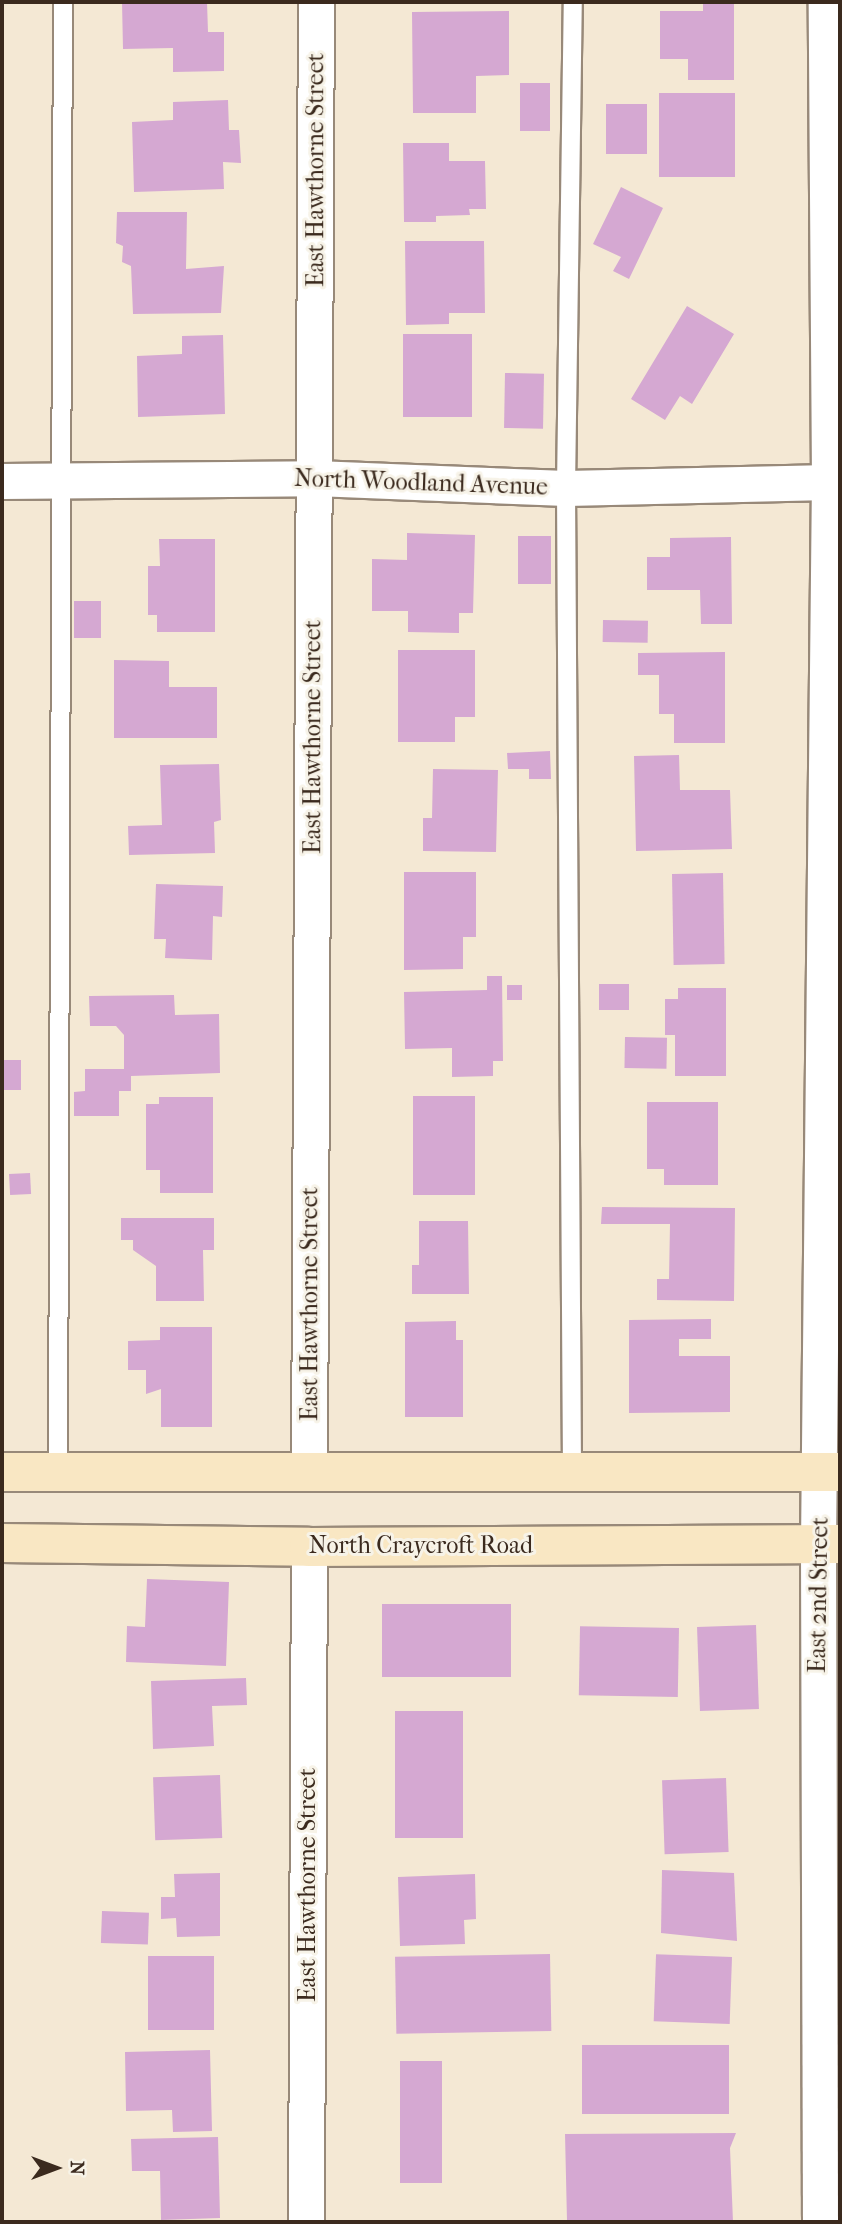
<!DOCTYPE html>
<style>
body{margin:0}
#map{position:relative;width:842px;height:2224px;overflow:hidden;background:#f4e8d4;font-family:"IM FELL French Canon",serif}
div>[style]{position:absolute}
.building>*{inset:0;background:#d5a8d2;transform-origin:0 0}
.roads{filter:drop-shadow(2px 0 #988979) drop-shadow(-2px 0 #988979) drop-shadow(0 2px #988979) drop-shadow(0 -2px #988979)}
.lane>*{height:18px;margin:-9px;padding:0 9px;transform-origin:9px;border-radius:9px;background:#fff}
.street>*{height:35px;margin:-17.5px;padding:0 17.5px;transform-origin:17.5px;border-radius:17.5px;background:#fff}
.secondary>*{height:38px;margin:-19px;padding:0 19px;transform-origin:19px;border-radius:19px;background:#f9e7c3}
span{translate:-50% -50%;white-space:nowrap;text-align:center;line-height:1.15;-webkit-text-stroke:6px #f7f3e8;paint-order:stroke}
.street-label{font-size:24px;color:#3b2a1e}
.frame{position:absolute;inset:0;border:4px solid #3b2a1e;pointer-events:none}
.north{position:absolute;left:21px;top:2133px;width:70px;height:70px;-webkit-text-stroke:5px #f7f3e8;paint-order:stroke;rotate:90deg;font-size:19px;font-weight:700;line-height:28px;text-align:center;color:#3b2a1e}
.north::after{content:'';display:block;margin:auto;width:24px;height:32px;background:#3b2a1e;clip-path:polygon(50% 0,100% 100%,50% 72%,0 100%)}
</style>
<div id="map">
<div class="building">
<div style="clip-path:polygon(122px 2px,207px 2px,208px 32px,224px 32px,224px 71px,173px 72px,173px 48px,123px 49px)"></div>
<div style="clip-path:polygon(703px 2px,734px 2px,734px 80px,688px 80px,688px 59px,660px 59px,660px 11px,703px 11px)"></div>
<div style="clip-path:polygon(509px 11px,509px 75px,476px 76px,476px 113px,413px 113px,412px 12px)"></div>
<div style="left:520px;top:83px;width:30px;height:48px"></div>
<div style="left:659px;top:93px;width:76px;height:84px"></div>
<div style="clip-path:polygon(228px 100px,229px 130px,239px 130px,241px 163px,223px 162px,224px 189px,134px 192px,132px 122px,173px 120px,173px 102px)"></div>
<div style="left:606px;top:104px;width:41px;height:50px"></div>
<div style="clip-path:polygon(403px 143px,449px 143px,449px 161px,485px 161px,486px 209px,469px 209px,470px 215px,436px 216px,436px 222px,404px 222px)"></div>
<div style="clip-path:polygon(621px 187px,663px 208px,629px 279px,613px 271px,621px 257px,593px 244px)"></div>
<div style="clip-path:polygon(117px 212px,187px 212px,186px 269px,224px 266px,221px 313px,133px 314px,131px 266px,122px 262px,123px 246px,116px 243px)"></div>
<div style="clip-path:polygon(405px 241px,484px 241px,485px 313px,449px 313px,449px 324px,406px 325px)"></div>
<div style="clip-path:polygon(687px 306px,734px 334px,692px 404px,680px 396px,665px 420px,631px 399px)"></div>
<div style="left:472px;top:334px;width:83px;height:69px;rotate:90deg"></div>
<div style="clip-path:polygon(223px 335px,225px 414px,138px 417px,137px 356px,182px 354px,182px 336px)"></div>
<div style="left:505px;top:373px;width:39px;height:55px;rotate:1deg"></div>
<div style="clip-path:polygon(407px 533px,475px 535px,473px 613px,459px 613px,459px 633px,408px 632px,408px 611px,372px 611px,372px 559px,407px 560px)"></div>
<div style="left:518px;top:536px;width:33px;height:48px"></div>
<div style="clip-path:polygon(731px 537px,732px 624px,701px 624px,700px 590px,647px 590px,647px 557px,670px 557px,670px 538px)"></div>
<div style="clip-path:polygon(159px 539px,215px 539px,215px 632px,157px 632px,157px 615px,148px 615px,148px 566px,160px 566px)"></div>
<div style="left:74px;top:601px;width:27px;height:37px"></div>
<div style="left:603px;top:620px;width:45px;height:22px;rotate:1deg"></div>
<div style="clip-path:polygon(398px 650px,475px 650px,475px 717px,455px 717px,455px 742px,398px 742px)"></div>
<div style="clip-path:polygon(725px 652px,725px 743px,674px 743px,674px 714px,659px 714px,659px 675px,638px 675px,638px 653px)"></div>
<div style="clip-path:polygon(114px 660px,169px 661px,169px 687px,217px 687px,217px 738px,114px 738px)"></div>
<div style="clip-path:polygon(550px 751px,551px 779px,529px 779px,529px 769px,508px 769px,507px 753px)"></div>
<div style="clip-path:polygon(679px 755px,680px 790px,730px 790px,732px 849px,636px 851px,634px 756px)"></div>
<div style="clip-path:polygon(219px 764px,221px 820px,214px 822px,215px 853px,129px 855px,128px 826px,162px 825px,160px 765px)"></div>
<div style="clip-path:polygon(433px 769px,498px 770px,496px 852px,423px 851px,423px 818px,432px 818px)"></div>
<div style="clip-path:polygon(404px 872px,476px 872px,476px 937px,463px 937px,463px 969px,404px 970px)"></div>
<div style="left:723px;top:873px;width:91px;height:51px;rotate:89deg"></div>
<div style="clip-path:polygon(156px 884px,223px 886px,222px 917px,213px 916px,212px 960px,165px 958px,166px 939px,154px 939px)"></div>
<div style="clip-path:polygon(487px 976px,502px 976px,503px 1061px,493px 1061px,493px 1076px,452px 1077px,452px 1048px,405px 1049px,404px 992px,487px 990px)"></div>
<div style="left:599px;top:984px;width:30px;height:26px"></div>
<div style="left:507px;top:985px;width:15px;height:15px"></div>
<div style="clip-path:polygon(678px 988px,726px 988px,726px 1076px,675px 1076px,675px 1035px,665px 1035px,665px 999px,678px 999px)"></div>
<div style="clip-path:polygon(174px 995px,175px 1015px,219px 1014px,220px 1073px,131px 1076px,131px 1091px,119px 1091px,119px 1116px,74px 1116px,74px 1092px,85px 1091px,85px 1069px,124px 1069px,124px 1035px,116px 1026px,90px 1026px,89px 996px)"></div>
<div style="left:625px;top:1037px;width:42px;height:31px;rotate:1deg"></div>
<div style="left:2px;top:1060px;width:19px;height:30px"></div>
<div style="left:475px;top:1096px;width:99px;height:62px;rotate:90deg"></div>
<div style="clip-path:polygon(159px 1097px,213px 1097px,213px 1193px,160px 1193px,160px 1170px,146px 1170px,146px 1104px,159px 1104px)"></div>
<div style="clip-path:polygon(647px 1102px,718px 1102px,718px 1185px,664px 1185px,664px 1169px,647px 1169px)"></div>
<div style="left:30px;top:1173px;width:21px;height:21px;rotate:87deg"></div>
<div style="clip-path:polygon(602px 1207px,735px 1208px,734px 1301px,657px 1300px,657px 1279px,669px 1279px,670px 1224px,601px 1224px)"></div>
<div style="clip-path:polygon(121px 1218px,214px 1218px,214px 1250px,203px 1250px,204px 1301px,156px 1301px,156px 1266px,133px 1250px,133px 1240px,121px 1240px)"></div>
<div style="clip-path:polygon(419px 1221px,468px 1221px,469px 1294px,412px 1294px,412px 1265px,419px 1265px)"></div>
<div style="clip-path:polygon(711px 1319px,711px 1339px,679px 1339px,679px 1356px,730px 1356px,730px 1412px,629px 1413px,629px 1320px)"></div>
<div style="clip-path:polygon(456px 1321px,456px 1340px,463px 1340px,463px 1417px,405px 1417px,405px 1322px)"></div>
<div style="clip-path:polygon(160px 1327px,212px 1327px,212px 1427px,161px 1427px,161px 1389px,146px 1394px,146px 1370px,128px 1370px,128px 1341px,160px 1340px)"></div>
<div style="clip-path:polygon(147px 1579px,229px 1582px,226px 1666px,126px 1662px,127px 1626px,145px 1627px)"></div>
<div style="left:382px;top:1604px;width:129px;height:73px"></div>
<div style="left:756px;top:1625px;width:84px;height:59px;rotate:88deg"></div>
<div style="left:679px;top:1628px;width:69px;height:99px;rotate:91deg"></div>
<div style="clip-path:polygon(246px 1678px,247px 1705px,212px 1706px,214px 1746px,153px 1749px,151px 1681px)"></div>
<div style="left:463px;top:1711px;width:127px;height:68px;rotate:90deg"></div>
<div style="left:220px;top:1775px;width:63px;height:67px;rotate:88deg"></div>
<div style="left:726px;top:1778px;width:74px;height:64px;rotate:88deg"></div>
<div style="clip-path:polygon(662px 1870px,734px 1873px,737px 1941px,661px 1933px)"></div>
<div style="clip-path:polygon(220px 1873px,220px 1936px,177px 1937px,176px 1918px,161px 1919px,161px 1897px,175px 1897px,174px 1874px)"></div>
<div style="clip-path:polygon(475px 1874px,476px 1919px,464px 1920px,465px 1944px,400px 1946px,398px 1877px)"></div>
<div style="left:102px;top:1911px;width:47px;height:32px;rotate:2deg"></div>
<div style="left:550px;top:1954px;width:77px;height:155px;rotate:89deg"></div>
<div style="left:148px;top:1956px;width:66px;height:74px"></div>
<div style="left:732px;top:1957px;width:67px;height:76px;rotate:92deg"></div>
<div style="left:582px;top:2045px;width:147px;height:69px"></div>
<div style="clip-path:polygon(210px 2050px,212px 2131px,173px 2132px,172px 2110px,126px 2111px,125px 2052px)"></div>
<div style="left:442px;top:2061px;width:122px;height:42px;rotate:90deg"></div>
<div style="clip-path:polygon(736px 2133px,730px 2148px,733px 2222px,567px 2221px,565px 2134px)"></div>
<div style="clip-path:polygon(218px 2137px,220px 2218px,161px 2220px,160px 2171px,132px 2171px,131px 2139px)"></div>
</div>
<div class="roads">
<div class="lane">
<div style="left:572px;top:1471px;width:983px;rotate:-90.35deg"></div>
<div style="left:566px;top:488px;width:486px;rotate:-89.2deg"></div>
<div style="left:58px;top:1472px;width:1470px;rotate:-89.81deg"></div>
</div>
<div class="street">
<div style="left:2px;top:481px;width:313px;rotate:-0.5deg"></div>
<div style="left:315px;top:478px;width:251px;rotate:2.3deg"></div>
<div style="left:566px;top:488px;width:274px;rotate:-1.3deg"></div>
<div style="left:309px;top:1472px;width:1470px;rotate:-89.73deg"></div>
<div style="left:306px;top:2222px;width:675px;rotate:-89.75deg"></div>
<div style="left:820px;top:2222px;width:677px;rotate:-90.17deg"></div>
<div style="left:818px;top:1545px;width:1064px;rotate:-89.41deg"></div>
<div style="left:829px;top:481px;width:479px;rotate:-90.4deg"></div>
</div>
<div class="secondary">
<div style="left:2px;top:1472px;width:838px"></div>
<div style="left:2px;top:1543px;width:307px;rotate:0.7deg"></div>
<div style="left:309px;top:1547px;width:531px;rotate:-0.32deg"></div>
</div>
</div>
<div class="street-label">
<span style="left:316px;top:170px;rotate:-90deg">East Hawthorne Street</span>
<span style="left:421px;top:483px;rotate:2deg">North Woodland Avenue</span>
<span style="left:313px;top:737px;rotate:-90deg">East Hawthorne Street</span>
<span style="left:310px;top:1304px;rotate:-90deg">East Hawthorne Street</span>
<span style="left:421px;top:1546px">North Craycroft Road</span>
<span style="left:819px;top:1595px;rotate:-89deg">East 2nd Street</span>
<span style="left:308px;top:1885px;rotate:-90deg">East Hawthorne Street</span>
</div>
<div class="frame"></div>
<div class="north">N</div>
</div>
